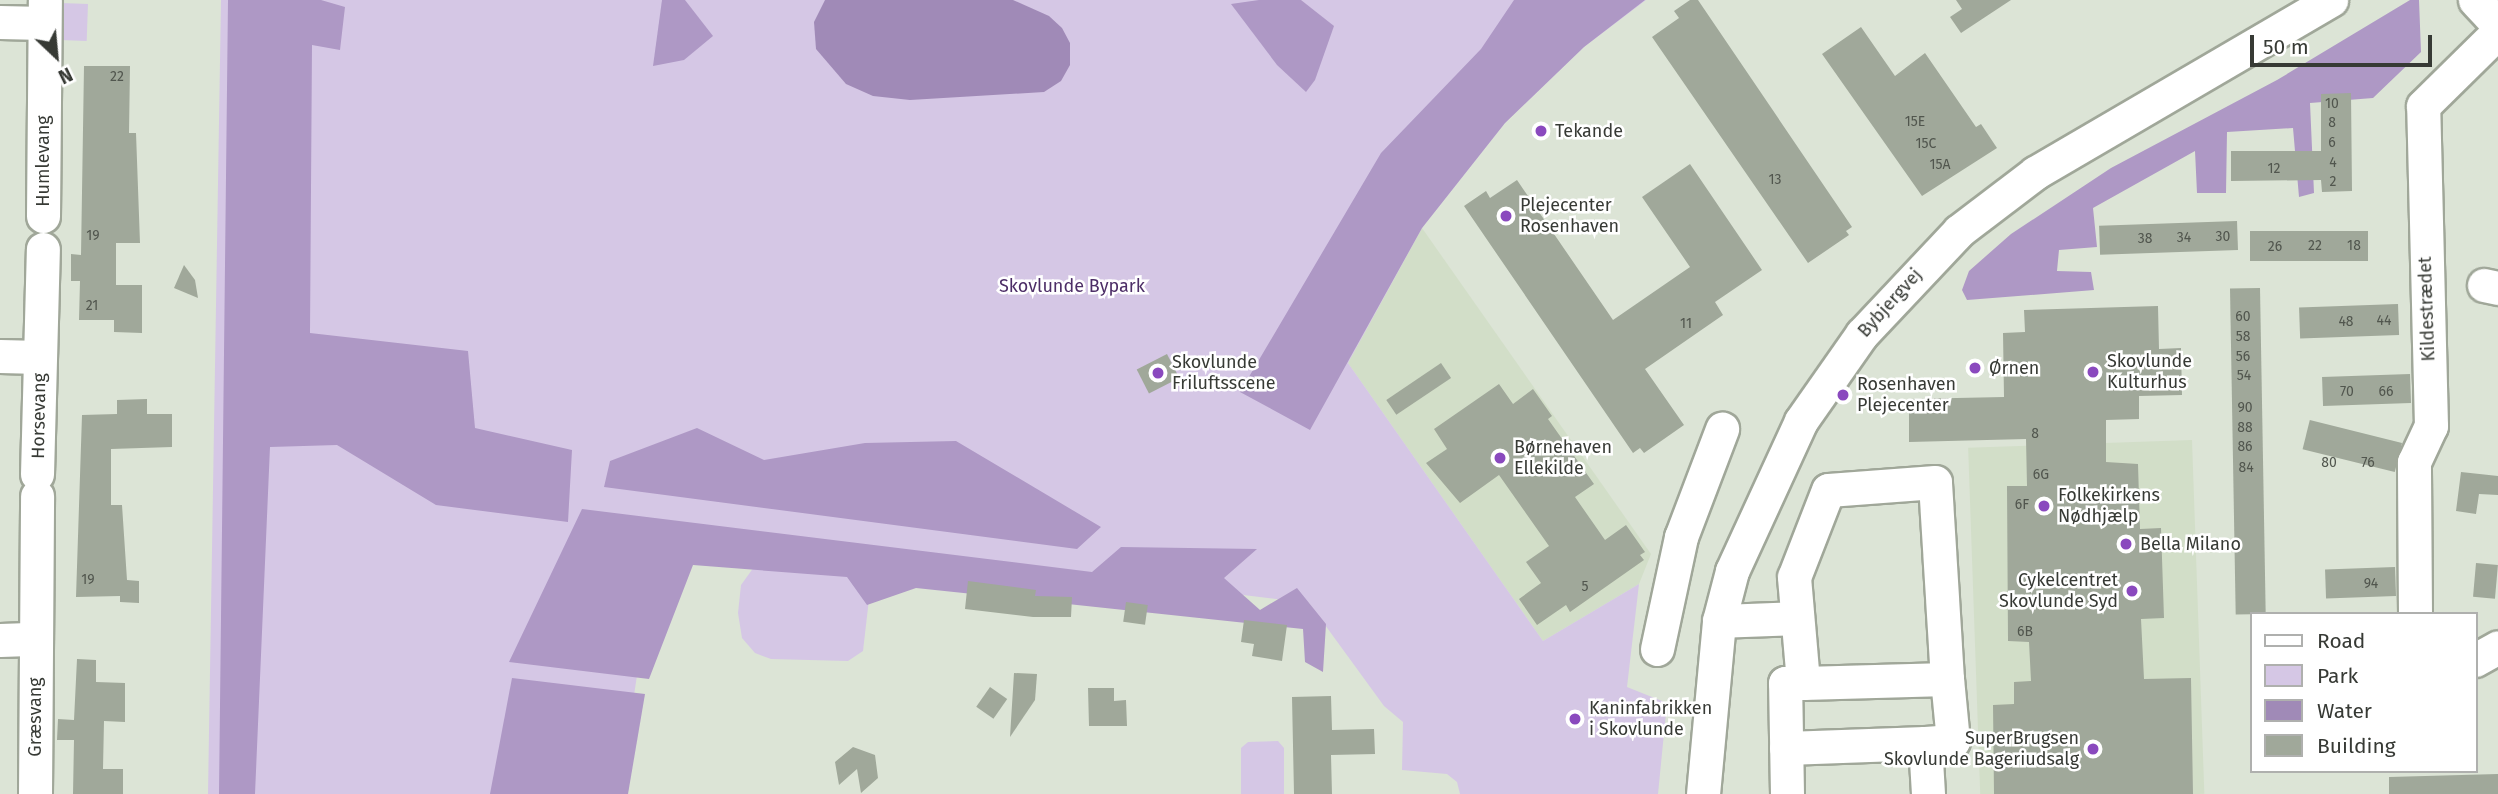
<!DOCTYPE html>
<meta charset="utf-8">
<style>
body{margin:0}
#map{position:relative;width:2498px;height:794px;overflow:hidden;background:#dce4d6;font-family:"Fira Sans",sans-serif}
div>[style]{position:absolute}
.built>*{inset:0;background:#d2dec8;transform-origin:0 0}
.green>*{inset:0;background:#d5c7e5;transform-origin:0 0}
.forest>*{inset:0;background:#ae98c5}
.water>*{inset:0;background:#a08ab7}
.building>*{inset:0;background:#a0a89a;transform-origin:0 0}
.roads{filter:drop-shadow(2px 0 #a0a799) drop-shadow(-2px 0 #a0a799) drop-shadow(0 2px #a0a799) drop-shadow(0 -2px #a0a799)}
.minor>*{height:33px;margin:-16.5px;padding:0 16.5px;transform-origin:16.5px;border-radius:16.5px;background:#fff}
.dots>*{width:19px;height:19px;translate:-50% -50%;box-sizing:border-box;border:4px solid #fff;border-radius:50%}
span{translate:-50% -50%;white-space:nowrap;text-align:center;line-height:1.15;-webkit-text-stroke:5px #fff;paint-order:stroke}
.number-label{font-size:14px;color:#51564e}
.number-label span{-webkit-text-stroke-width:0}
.poi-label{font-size:18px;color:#373a35}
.left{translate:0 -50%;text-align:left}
.right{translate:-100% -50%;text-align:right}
.street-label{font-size:18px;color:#373a35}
.park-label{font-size:18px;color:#4d2e67}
.legend{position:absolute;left:2250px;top:612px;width:228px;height:161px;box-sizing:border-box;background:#fff;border:2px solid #afb0ae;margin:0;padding:9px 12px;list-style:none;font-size:21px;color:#373a35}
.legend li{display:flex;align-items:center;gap:14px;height:35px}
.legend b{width:35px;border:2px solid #afb0ae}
.north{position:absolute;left:21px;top:21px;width:70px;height:70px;-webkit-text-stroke:5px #fff;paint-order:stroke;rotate:154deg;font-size:19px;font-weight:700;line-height:28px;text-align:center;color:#373a35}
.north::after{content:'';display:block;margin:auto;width:24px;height:32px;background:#373a35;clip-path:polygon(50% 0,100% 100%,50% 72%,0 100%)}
.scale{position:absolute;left:2250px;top:35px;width:182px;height:32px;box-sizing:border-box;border:4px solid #373a35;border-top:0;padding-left:9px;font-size:21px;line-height:24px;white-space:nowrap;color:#373a35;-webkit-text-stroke:5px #fff;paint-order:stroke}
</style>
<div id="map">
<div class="built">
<div style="clip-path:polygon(1422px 228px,1651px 554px,1639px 584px,1543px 641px,1348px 363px)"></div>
<div style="left:2192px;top:440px;width:354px;height:224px;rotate:88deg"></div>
</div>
<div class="green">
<div style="clip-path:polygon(221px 0,1646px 0,1584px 47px,1505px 123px,1422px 228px,1348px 363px,1543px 641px,1639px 584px,1627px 687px,1667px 703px,1658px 794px,1460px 794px,1457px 782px,1447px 774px,1402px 770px,1403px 722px,1384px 706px,1309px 603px,660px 524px,619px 794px,208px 794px)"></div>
<div style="left:61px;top:3px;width:27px;height:37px;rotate:2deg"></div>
<div style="clip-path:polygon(754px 567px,847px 567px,869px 599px,863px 651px,848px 661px,771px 659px,755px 653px,742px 638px,738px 613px,741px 585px)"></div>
<div style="clip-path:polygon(1278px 741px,1284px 748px,1284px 794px,1241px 794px,1241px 748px,1248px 742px)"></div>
</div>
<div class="forest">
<div style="clip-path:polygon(228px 0,321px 0,345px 7px,340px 50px,312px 45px,310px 333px,468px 351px,475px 428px,572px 450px,568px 522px,436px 505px,337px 445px,270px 447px,255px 794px,219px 794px)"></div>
<div style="clip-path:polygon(662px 0,685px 0,713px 36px,684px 60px,653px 66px)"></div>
<div style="clip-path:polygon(1259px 0,1301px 0,1334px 26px,1315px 80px,1306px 92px,1277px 65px,1231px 4px)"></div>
<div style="clip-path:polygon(1514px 0,1645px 0,1584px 47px,1505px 123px,1422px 228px,1310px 430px,1240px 392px,1381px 153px,1481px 49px)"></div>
<div style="clip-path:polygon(2410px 0,2419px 0,2421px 52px,2373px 98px,2310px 103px,2314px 193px,2299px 197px,2293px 128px,2227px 132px,2226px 193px,2197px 193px,2195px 151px,2093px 208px,2097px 247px,2059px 250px,2057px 271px,2091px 272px,2094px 290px,1967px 300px,1962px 290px,1969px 271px,2011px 234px,2111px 168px,2277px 80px)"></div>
<div style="clip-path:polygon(697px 428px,764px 460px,865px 443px,956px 441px,1101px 527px,1077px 549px,604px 487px,610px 461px)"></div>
<div style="clip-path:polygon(582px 509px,1092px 572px,1121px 547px,1257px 549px,1224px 578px,1260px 610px,1297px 588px,1326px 624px,1323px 672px,1305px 662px,1303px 629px,916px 588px,867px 605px,847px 577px,693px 565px,649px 679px,509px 662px)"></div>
<div style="clip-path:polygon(512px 678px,645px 694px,628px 794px,490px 794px)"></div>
</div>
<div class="water">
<div style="clip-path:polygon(825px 0,1013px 0,1049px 16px,1062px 28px,1070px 43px,1070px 65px,1061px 81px,1044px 92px,910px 100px,873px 96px,846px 84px,816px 49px,814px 22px)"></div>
</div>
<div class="building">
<div style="clip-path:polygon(1690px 0,1698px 0,1852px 227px,1846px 231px,1849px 235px,1808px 263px,1652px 37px,1679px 18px,1674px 11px)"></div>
<div style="clip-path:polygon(1956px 0,2011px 0,1961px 33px,1950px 17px,1962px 9px)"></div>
<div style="clip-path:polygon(1861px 27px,1895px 76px,1925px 53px,1976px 127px,1981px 124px,1997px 148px,1922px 196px,1822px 54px)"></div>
<div style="clip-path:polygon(84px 66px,130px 66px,129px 133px,136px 133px,140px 243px,116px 243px,116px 285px,142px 285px,142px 333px,114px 332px,114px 320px,79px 320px,80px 281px,71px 281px,71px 254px,81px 255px)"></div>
<div style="clip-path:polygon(2351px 93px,2352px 191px,2322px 192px,2321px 180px,2231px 181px,2231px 151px,2321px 151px,2321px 94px)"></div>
<div style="clip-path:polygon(1690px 164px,1762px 270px,1715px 302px,1723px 315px,1645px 369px,1684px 425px,1644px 453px,1640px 448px,1633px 453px,1464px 206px,1486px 191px,1490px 198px,1517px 180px,1613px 320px,1690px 267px,1642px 197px)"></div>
<div style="left:2237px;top:221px;width:29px;height:138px;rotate:88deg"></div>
<div style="left:2368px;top:231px;width:30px;height:118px;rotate:90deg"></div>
<div style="clip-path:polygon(184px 265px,195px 280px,198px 298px,174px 288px)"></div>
<div style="left:2260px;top:288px;width:326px;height:30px;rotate:89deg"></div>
<div style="left:2398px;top:304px;width:31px;height:99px;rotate:88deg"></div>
<div style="clip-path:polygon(2158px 306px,2159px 349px,2181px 348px,2182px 395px,2139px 396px,2139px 419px,2106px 420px,2106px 462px,2138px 464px,2140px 529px,2161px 528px,2164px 618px,2141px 619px,2144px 679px,2191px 678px,2193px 794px,1994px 794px,1993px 705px,2014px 704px,2014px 682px,2031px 681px,2029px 642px,2008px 641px,2007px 486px,2027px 486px,2026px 439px,1909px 442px,1909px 399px,2004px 397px,2003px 333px,2025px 332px,2024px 310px)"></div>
<div style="left:1167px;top:354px;width:27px;height:34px;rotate:63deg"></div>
<div style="left:1441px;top:363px;width:18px;height:66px;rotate:56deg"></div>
<div style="left:2410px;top:374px;width:29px;height:88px;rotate:88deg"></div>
<div style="clip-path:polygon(1499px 384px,1513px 404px,1533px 389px,1552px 416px,1548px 419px,1594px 484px,1575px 497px,1605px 540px,1626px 525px,1645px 552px,1640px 555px,1644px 560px,1570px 612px,1566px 605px,1537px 625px,1519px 599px,1541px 583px,1526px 562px,1549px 546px,1499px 475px,1460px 503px,1426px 463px,1447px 449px,1434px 429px)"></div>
<div style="clip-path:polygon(147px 399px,147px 414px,172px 414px,172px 447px,111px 449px,111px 505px,122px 505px,127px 580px,139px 581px,139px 603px,120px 602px,120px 596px,76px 597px,82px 415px,117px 414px,117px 400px)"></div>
<div style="left:2402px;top:443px;width:30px;height:95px;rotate:104deg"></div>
<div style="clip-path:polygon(2461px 472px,2498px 476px,2498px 495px,2479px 494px,2476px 514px,2456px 511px)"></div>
<div style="left:2476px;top:563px;width:22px;height:34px;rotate:5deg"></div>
<div style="left:2395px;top:567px;width:29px;height:70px;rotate:88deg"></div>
<div style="clip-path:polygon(968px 581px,1036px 590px,1035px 596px,1072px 597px,1071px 617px,1033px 617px,965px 609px)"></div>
<div style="left:1126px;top:602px;width:22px;height:20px;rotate:8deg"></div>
<div style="clip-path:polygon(1244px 620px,1287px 625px,1282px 661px,1252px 656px,1254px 644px,1241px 642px)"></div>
<div style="clip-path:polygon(77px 659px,96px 660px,96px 682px,125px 683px,125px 722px,104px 721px,103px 769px,123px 769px,123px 794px,73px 794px,74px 740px,57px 740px,58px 719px,74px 720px)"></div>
<div style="clip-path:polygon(1014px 673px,1037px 674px,1035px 700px,1010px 737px)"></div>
<div style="left:990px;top:687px;width:21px;height:24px;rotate:35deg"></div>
<div style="clip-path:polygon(1088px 688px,1114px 688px,1114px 701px,1126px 700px,1127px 726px,1089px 726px)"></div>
<div style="clip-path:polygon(1331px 696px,1332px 730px,1374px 729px,1375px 754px,1331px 755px,1332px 794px,1294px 794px,1292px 697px)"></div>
<div style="clip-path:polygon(853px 747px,875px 755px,878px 778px,861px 793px,857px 769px,839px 785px,835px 762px)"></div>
<div style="clip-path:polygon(2498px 774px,2498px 794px,2389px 794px,2389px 777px)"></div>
</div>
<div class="roads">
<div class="minor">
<div style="left:2475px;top:0;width:34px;rotate:47deg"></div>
<div style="left:0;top:22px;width:44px;rotate:1.3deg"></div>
<div style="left:43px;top:216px;width:216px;rotate:-89.5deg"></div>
<div style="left:2484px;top:285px;width:14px;rotate:12deg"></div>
<div style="left:0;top:356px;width:40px;rotate:1.4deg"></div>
<div style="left:37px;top:474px;width:225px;rotate:-88.5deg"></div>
<div style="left:2415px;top:614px;width:152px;rotate:-90.4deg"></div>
<div style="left:2414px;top:462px;width:40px;rotate:-65deg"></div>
<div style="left:2431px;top:426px;width:320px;rotate:-91.4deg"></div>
<div style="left:2423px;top:106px;width:105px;rotate:-44.6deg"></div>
<div style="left:1719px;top:621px;width:77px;rotate:-2.2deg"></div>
<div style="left:0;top:640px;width:36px;rotate:-2deg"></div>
<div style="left:1657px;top:649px;width:115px;rotate:-77.9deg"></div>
<div style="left:1681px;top:537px;width:116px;rotate:-69.2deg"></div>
<div style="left:2475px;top:660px;width:26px;rotate:-29deg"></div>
<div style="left:1925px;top:743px;width:28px;rotate:-4deg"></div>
<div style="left:1953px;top:741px;width:62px;rotate:-95.5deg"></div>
<div style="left:1786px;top:748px;width:139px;rotate:-2.1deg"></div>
<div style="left:1925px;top:743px;width:51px;rotate:86.6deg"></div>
<div style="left:35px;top:794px;width:298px;rotate:-89.6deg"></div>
<div style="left:1703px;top:794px;width:174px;rotate:-84.7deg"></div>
<div style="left:1719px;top:621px;width:52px;rotate:-75.4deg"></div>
<div style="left:1732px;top:571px;width:165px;rotate:-65.3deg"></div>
<div style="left:1801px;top:421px;width:106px;rotate:-55deg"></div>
<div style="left:1862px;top:334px;width:141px;rotate:-46.7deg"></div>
<div style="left:1959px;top:231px;width:96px;rotate:-37.3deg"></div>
<div style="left:2035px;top:173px;width:343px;rotate:-30.3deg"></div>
<div style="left:1787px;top:794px;width:111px;rotate:-91deg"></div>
<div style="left:1785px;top:683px;width:18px"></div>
<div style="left:1803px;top:683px;width:144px;rotate:-1.6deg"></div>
<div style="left:1947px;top:679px;width:197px;rotate:-93.5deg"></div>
<div style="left:1935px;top:482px;width:107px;rotate:175.7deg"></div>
<div style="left:1828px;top:490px;width:93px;rotate:111.3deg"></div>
<div style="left:1794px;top:577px;width:106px;rotate:85.1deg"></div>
</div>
</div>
<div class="dots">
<div style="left:1541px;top:131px;background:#8a49be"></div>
<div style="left:1506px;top:216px;background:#8a49be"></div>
<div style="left:1975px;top:368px;background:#8a49be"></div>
<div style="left:2093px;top:372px;background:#8a49be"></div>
<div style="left:1158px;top:373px;background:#8a49be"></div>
<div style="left:1843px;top:395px;background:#8a49be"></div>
<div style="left:1500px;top:458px;background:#8a49be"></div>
<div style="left:2044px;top:506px;background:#8a49be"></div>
<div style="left:2126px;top:544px;background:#8a49be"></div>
<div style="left:2132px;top:591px;background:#8a49be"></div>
<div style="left:1575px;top:719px;background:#8a49be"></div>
<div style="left:2093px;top:749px;background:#8a49be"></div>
</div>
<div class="number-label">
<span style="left:117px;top:77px">22</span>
<span style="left:2332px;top:104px">10</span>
<span style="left:1915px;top:122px">15E</span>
<span style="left:2332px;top:123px">8</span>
<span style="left:2332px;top:143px">6</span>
<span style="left:1926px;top:144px">15C</span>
<span style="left:2333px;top:163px">4</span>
<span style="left:1940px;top:165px">15A</span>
<span style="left:2274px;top:169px">12</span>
<span style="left:1775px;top:180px">13</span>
<span style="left:2333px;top:182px">2</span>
<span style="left:93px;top:236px">19</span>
<span style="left:2223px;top:237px">30</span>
<span style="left:2184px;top:238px">34</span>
<span style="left:2145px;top:239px">38</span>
<span style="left:2315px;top:246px">22</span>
<span style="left:2354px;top:246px">18</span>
<span style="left:2275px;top:247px">26</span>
<span style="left:92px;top:306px">21</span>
<span style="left:2243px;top:317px">60</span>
<span style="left:2384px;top:321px">44</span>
<span style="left:2346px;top:322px">48</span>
<span style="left:1686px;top:324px">11</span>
<span style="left:2243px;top:337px">58</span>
<span style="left:2243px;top:357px">56</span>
<span style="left:2244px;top:376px">54</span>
<span style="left:2347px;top:392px">70</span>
<span style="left:2386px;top:392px">66</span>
<span style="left:2245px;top:408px">90</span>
<span style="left:2245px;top:428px">88</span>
<span style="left:2035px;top:434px">8</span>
<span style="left:2245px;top:447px">86</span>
<span style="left:2329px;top:463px">80</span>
<span style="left:2368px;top:463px">76</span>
<span style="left:2246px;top:468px">84</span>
<span style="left:2041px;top:475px">6G</span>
<span style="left:2022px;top:505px">6F</span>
<span style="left:88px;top:580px">19</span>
<span style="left:2371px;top:584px">94</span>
<span style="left:1585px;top:587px">5</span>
<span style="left:2025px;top:632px">6B</span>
</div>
<div class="poi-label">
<span class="left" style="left:1555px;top:131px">Tekande</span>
<span class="left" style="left:1520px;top:216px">Plejecenter<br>Rosenhaven</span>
<span class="left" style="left:2107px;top:372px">Skovlunde<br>Kulturhus</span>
<span class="left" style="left:1172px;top:373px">Skovlunde<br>Friluftsscene</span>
<span class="left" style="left:1989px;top:368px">Ørnen</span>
<span class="left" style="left:1857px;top:395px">Rosenhaven<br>Plejecenter</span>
<span class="left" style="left:1514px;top:458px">Børnehaven<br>Ellekilde</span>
<span class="left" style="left:2058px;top:506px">Folkekirkens<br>Nødhjælp</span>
<span class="left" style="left:2140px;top:544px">Bella Milano</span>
<span class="right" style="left:2118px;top:591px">Cykelcentret<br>Skovlunde Syd</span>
<span class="left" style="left:1589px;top:719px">Kaninfabrikken<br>i Skovlunde</span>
<span class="right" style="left:2079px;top:749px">SuperBrugsen<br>Skovlunde Bageriudsalg</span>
</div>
<div class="street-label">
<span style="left:43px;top:161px;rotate:-90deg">Humlevang</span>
<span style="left:1890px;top:303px;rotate:-48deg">Bybjergvej</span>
<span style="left:2427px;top:309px;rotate:-92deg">Kildestrædet</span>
<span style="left:39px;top:416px;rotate:-89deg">Horsevang</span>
<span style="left:35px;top:717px;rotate:-90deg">Græsvang</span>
</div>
<div class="park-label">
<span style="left:1072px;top:286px">Skovlunde Bypark</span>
</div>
<ul class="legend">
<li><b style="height:9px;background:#fff"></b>Road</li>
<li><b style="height:19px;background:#d5c7e5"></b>Park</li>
<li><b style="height:19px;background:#a08ab7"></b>Water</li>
<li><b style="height:19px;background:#a0a89a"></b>Building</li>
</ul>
<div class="north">N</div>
<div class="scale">50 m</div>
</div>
